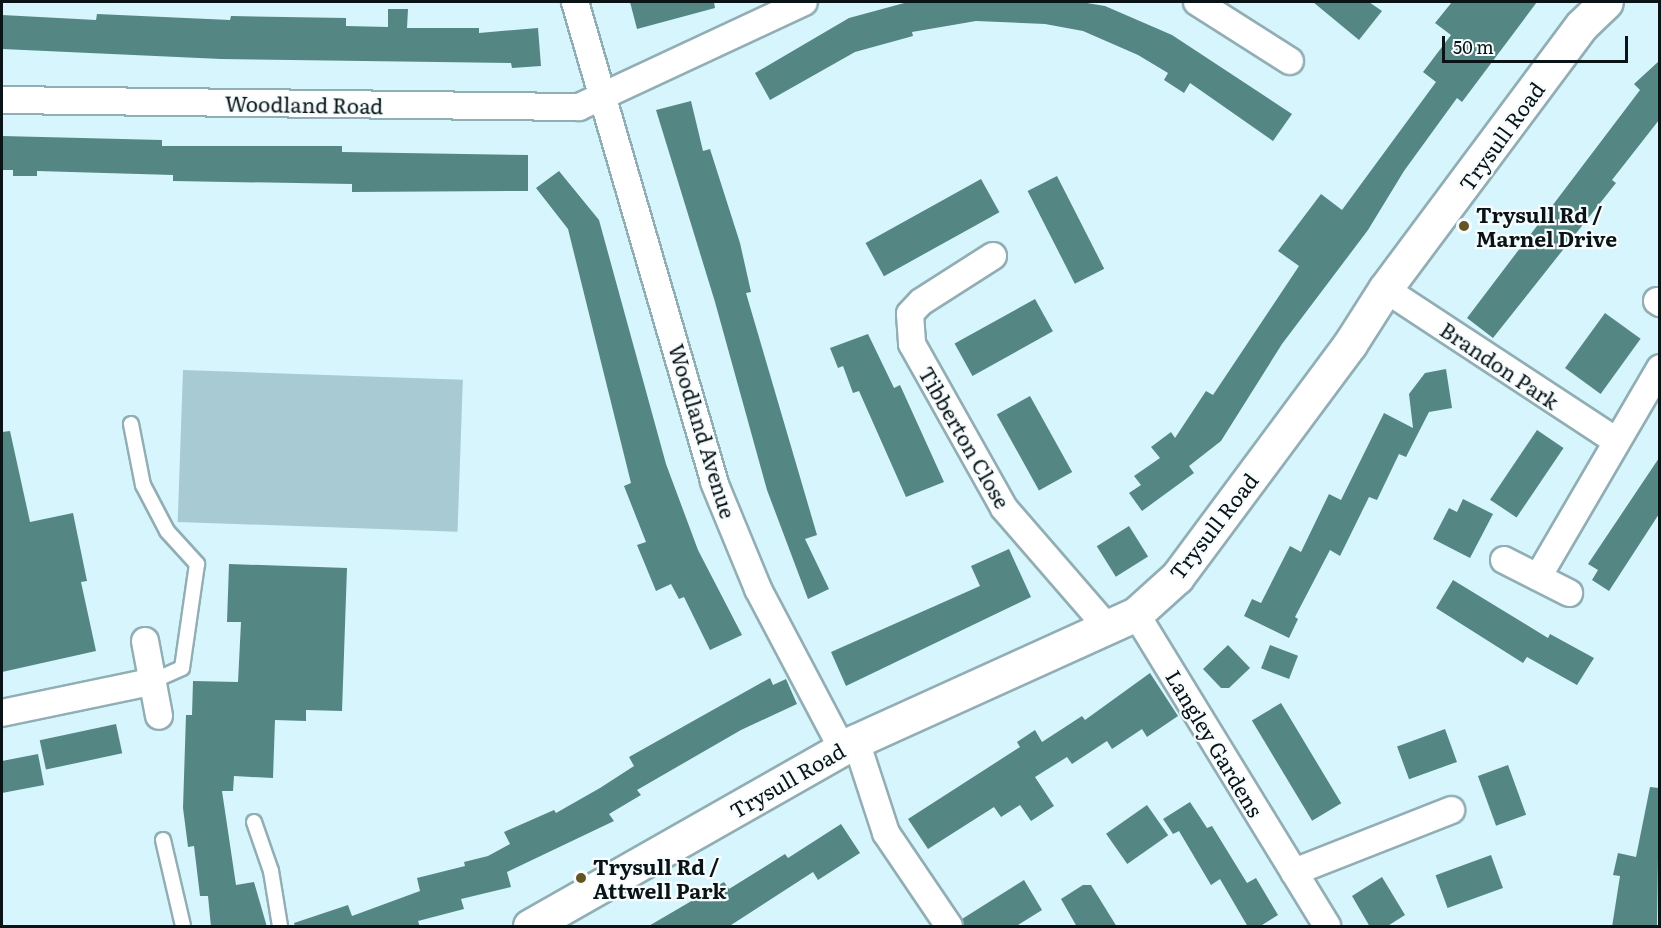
<!DOCTYPE html>
<style>
body{margin:0}
#map{position:relative;width:1661px;height:928px;overflow:hidden;background:#d7f5fc;font-family:Literata,serif}
div>[style]{position:absolute}
.green>*{inset:0;background:#a8cad2;transform-origin:0 0}
.building>*{inset:0;background:#548783;transform-origin:0 0}
.roads{filter:drop-shadow(2px 0 #92aeb5) drop-shadow(-2px 0 #92aeb5) drop-shadow(0 2px #92aeb5) drop-shadow(0 -2px #92aeb5)}
.lane>*{height:14px;margin:-7px;padding:0 7px;transform-origin:7px;border-radius:7px;background:#fff}
.street>*{height:26px;margin:-13px;padding:0 13px;transform-origin:13px;border-radius:13px;background:#fff}
.secondary>*{height:33px;margin:-16.5px;padding:0 16.5px;transform-origin:16.5px;border-radius:16.5px;background:#fff}
.dots>*{width:16px;height:16px;translate:-50% -50%;box-sizing:border-box;border:3px solid #f7fdfe;border-radius:50%}
span{translate:-50% -50%;white-space:nowrap;text-align:center;line-height:1.15;-webkit-text-stroke:4.5px #f7fdfe;paint-order:stroke}
.street-label{font-size:21px;color:#0a1417}
.poi-label{font-size:21px;color:#0a1417;font-weight:700}
.left{translate:0 -50%;text-align:left}
.frame{position:absolute;inset:0;border:3px solid #0a1417;pointer-events:none}
.scale{position:absolute;left:1442px;top:36px;width:186px;height:27px;box-sizing:border-box;border:3px solid #0a1417;border-top:0;padding-left:8px;font-size:18px;line-height:21px;white-space:nowrap;color:#0a1417;-webkit-text-stroke:4px #f7fdfe;paint-order:stroke}
</style>
<div id="map">
<div class="green">
<div style="left:183px;top:370px;width:280px;height:152px;rotate:2deg"></div>
</div>
<div class="building">
<div style="clip-path:polygon(630px 2px,714px 2px,715px 8px,637px 29px)"></div>
<div style="clip-path:polygon(908px 2px,1081px 2px,1105px 6px,1172px 35px,1292px 114px,1273px 141px,1190px 83px,1184px 93px,1164px 80px,1168px 73px,1138px 55px,1083px 31px,1045px 24px,976px 21px,912px 32px,913px 36px,855px 52px,770px 100px,755px 73px,849px 18px)"></div>
<div style="clip-path:polygon(1313px 2px,1369px 2px,1382px 11px,1359px 40px)"></div>
<div style="clip-path:polygon(1452px 2px,1537px 2px,1462px 102px,1457px 98px,1404px 171px,1368px 230px,1282px 344px,1221px 441px,1189px 466px,1194px 473px,1142px 511px,1129px 493px,1141px 485px,1134px 476px,1160px 458px,1151px 447px,1171px 432px,1175px 438px,1206px 391px,1213px 395px,1299px 266px,1278px 251px,1321px 194px,1342px 210px,1436px 82px,1423px 72px,1451px 35px,1435px 23px)"></div>
<div style="clip-path:polygon(388px 9px,408px 9px,407px 28px,479px 28px,479px 33px,538px 28px,541px 66px,512px 68px,511px 63px,221px 59px,2px 49px,2px 15px,96px 20px,97px 14px,230px 20px,231px 16px,346px 18px,346px 26px,388px 27px)"></div>
<div style="clip-path:polygon(1659px 61px,1659px 120px,1612px 180px,1616px 183px,1493px 338px,1467px 318px,1640px 90px,1634px 84px)"></div>
<div style="clip-path:polygon(691px 101px,703px 151px,710px 149px,740px 243px,751px 292px,746px 293px,817px 535px,805px 539px,829px 589px,808px 599px,767px 490px,715px 302px,656px 110px)"></div>
<div style="clip-path:polygon(2px 136px,162px 140px,162px 146px,342px 146px,342px 152px,528px 155px,528px 191px,352px 192px,352px 184px,173px 181px,173px 175px,37px 171px,37px 176px,13px 176px,13px 170px,2px 170px)"></div>
<div style="clip-path:polygon(559px 171px,599px 220px,666px 464px,698px 550px,742px 635px,710px 650px,684px 597px,679px 599px,671px 584px,656px 591px,637px 545px,646px 542px,624px 486px,631px 483px,568px 229px,536px 188px)"></div>
<div style="left:1057px;top:176px;width:104px;height:33px;rotate:63deg"></div>
<div style="left:981px;top:179px;width:38px;height:132px;rotate:61deg"></div>
<div style="left:1035px;top:299px;width:37px;height:92px;rotate:61deg"></div>
<div style="left:1605px;top:313px;width:44px;height:68px;rotate:36deg"></div>
<div style="clip-path:polygon(868px 334px,894px 388px,900px 385px,944px 482px,906px 497px,859px 391px,853px 393px,843px 366px,838px 368px,830px 348px)"></div>
<div style="clip-path:polygon(1446px 369px,1452px 408px,1429px 412px,1406px 457px,1399px 454px,1377px 500px,1369px 497px,1340px 556px,1330px 550px,1295px 617px,1298px 619px,1289px 638px,1244px 616px,1252px 599px,1261px 603px,1290px 546px,1301px 552px,1329px 494px,1341px 500px,1384px 413px,1413px 428px,1409px 394px,1425px 373px)"></div>
<div style="left:1030px;top:396px;width:87px;height:38px;rotate:61deg"></div>
<div style="left:1537px;top:430px;width:32px;height:84px;rotate:34deg"></div>
<div style="clip-path:polygon(10px 431px,30px 522px,73px 513px,87px 581px,81px 582px,96px 651px,2px 672px,2px 432px)"></div>
<div style="clip-path:polygon(1659px 458px,1659px 514px,1609px 591px,1592px 580px,1598px 570px,1588px 564px)"></div>
<div style="clip-path:polygon(1463px 499px,1493px 514px,1470px 558px,1433px 539px,1449px 508px,1457px 512px)"></div>
<div style="left:1129px;top:526px;width:36px;height:38px;rotate:58deg"></div>
<div style="clip-path:polygon(1009px 549px,1031px 597px,846px 686px,831px 652px,980px 586px,971px 566px)"></div>
<div style="clip-path:polygon(229px 564px,347px 568px,342px 711px,306px 710px,306px 721px,275px 720px,273px 778px,234px 776px,233px 791px,222px 791px,236px 885px,254px 882px,267px 927px,211px 927px,208px 896px,200px 896px,194px 846px,188px 847px,183px 808px,186px 715px,192px 715px,193px 681px,238px 682px,241px 622px,227px 622px)"></div>
<div style="clip-path:polygon(1453px 580px,1548px 638px,1550px 634px,1594px 658px,1577px 685px,1527px 657px,1523px 663px,1436px 608px)"></div>
<div style="clip-path:polygon(1228px 645px,1250px 668px,1229px 688px,1221px 688px,1203px 669px)"></div>
<div style="left:1270px;top:645px;width:30px;height:25px;rotate:21deg"></div>
<div style="clip-path:polygon(1150px 673px,1178px 716px,1147px 737px,1142px 729px,1112px 749px,1107px 741px,1072px 764px,1067px 757px,1035px 777px,1054px 806px,1031px 821px,1020px 805px,1001px 817px,994px 807px,928px 849px,908px 819px,1020px 747px,1017px 742px,1035px 730px,1042px 742px,1082px 716px,1085px 720px)"></div>
<div style="clip-path:polygon(770px 678px,773px 685px,786px 679px,797px 704px,741px 730px,637px 790px,641px 795px,609px 814px,614px 821px,507px 872px,511px 887px,461px 899px,464px 909px,418px 921px,420px 927px,295px 927px,294px 923px,348px 905px,352px 916px,420px 891px,417px 878px,465px 866px,464px 862px,488px 856px,510px 844px,504px 832px,554px 810px,556px 813px,600px 788px,634px 766px,629px 757px)"></div>
<div style="left:1281px;top:703px;width:117px;height:34px;rotate:59deg"></div>
<div style="left:116px;top:724px;width:30px;height:78px;rotate:78deg"></div>
<div style="left:1445px;top:729px;width:35px;height:51px;rotate:70deg"></div>
<div style="clip-path:polygon(38px 754px,44px 785px,2px 793px,2px 761px)"></div>
<div style="left:1508px;top:765px;width:53px;height:32px;rotate:70deg"></div>
<div style="clip-path:polygon(1650px 787px,1659px 788px,1657px 927px,1612px 927px,1620px 876px,1613px 875px,1618px 853px,1636px 857px)"></div>
<div style="clip-path:polygon(1190px 802px,1207px 828px,1212px 826px,1247px 883px,1256px 878px,1278px 915px,1259px 927px,1248px 927px,1220px 879px,1211px 885px,1179px 831px,1173px 834px,1163px 819px)"></div>
<div style="left:1147px;top:805px;width:37px;height:50px;rotate:55deg"></div>
<div style="clip-path:polygon(841px 824px,860px 853px,818px 880px,813px 872px,728px 927px,647px 927px,724px 882px,729px 889px,785px 854px,788px 858px)"></div>
<div style="left:1491px;top:855px;width:35px;height:59px;rotate:70deg"></div>
<div style="clip-path:polygon(1382px 877px,1405px 915px,1386px 927px,1370px 927px,1352px 896px)"></div>
<div style="clip-path:polygon(1024px 880px,1042px 910px,1015px 927px,964px 927px,962px 919px)"></div>
<div style="clip-path:polygon(1083px 885px,1091px 885px,1117px 927px,1077px 927px,1061px 899px)"></div>
</div>
<div class="roads">
<div class="lane">
<div style="left:131px;top:424px;width:62px;rotate:78.9deg"></div>
<div style="left:143px;top:485px;width:52px;rotate:62.4deg"></div>
<div style="left:167px;top:531px;width:45px;rotate:47.7deg"></div>
<div style="left:197px;top:564px;width:105px;rotate:98.2deg"></div>
<div style="left:182px;top:668px;width:34px;rotate:156deg"></div>
<div style="left:254px;top:822px;width:52px;rotate:70.9deg"></div>
<div style="left:271px;top:871px;width:56px;rotate:80.7deg"></div>
<div style="left:163px;top:840px;width:88px;rotate:76.9deg"></div>
</div>
<div class="street">
<div style="left:575px;top:2px;width:500px;rotate:73.8deg"></div>
<div style="left:714px;top:482px;width:116px;rotate:67.6deg"></div>
<div style="left:758px;top:589px;width:180px;rotate:62.2deg"></div>
<div style="left:1197px;top:2px;width:110px;rotate:32.4deg"></div>
<div style="left:2px;top:100px;width:577px;rotate:0.7deg"></div>
<div style="left:579px;top:107px;width:248px;rotate:-25deg"></div>
<div style="left:993px;top:256px;width:85px;rotate:147.4deg"></div>
<div style="left:921px;top:302px;width:16px;rotate:133deg"></div>
<div style="left:910px;top:314px;width:30px;rotate:86deg"></div>
<div style="left:912px;top:344px;width:188px;rotate:60.7deg"></div>
<div style="left:1004px;top:508px;width:159px;rotate:49.1deg"></div>
<div style="left:1385px;top:289px;width:277px;rotate:33.3deg"></div>
<div style="left:1657px;top:301px;width:4px;rotate:34deg"></div>
<div style="left:1504px;top:560px;width:73px;rotate:26.9deg"></div>
<div style="left:1538px;top:577px;width:242px;rotate:-59.7deg"></div>
<div style="left:1136px;top:614px;width:366px;rotate:58.5deg"></div>
<div style="left:145px;top:641px;width:76px;rotate:79.4deg"></div>
<div style="left:2px;top:713px;width:152px;rotate:-11.8deg"></div>
<div style="left:856px;top:741px;width:97px;rotate:71.9deg"></div>
<div style="left:886px;top:833px;width:112px;rotate:55.9deg"></div>
<div style="left:1294px;top:872px;width:169px;rotate:-21.5deg"></div>
</div>
<div class="secondary">
<div style="left:530px;top:926px;width:375px;rotate:-29.6deg"></div>
<div style="left:856px;top:741px;width:307px;rotate:-24.4deg"></div>
<div style="left:1136px;top:614px;width:55px;rotate:-42.1deg"></div>
<div style="left:1177px;top:577px;width:290px;rotate:-53.4deg"></div>
<div style="left:1350px;top:344px;width:65px;rotate:-57.5deg"></div>
<div style="left:1385px;top:289px;width:329px;rotate:-53.3deg"></div>
<div style="left:1582px;top:25px;width:33px;rotate:-44deg"></div>
</div>
</div>
<div class="dots">
<div style="left:1464px;top:226px;background:#645522"></div>
<div style="left:581px;top:878px;background:#645522"></div>
</div>
<div class="street-label">
<span style="left:304px;top:104px;rotate:1deg">Woodland Road</span>
<span style="left:1501px;top:136px;rotate:-54deg">Trysull Road</span>
<span style="left:1500px;top:365px;rotate:34deg">Brandon Park</span>
<span style="left:703px;top:431px;rotate:73deg">Woodland Avenue</span>
<span style="left:965px;top:437px;rotate:60deg">Tibberton Close</span>
<span style="left:1213px;top:526px;rotate:-52deg">Trysull Road</span>
<span style="left:1215px;top:743px;rotate:59deg">Langley Gardens</span>
<span style="left:787px;top:780px;rotate:-30deg">Trysull Road</span>
</div>
<div class="poi-label">
<span class="left" style="left:1476px;top:226px">Trysull Rd /<br>Marnel Drive</span>
<span class="left" style="left:593px;top:878px">Trysull Rd /<br>Attwell Park</span>
</div>
<div class="frame"></div>
<div class="scale">50 m</div>
</div>
